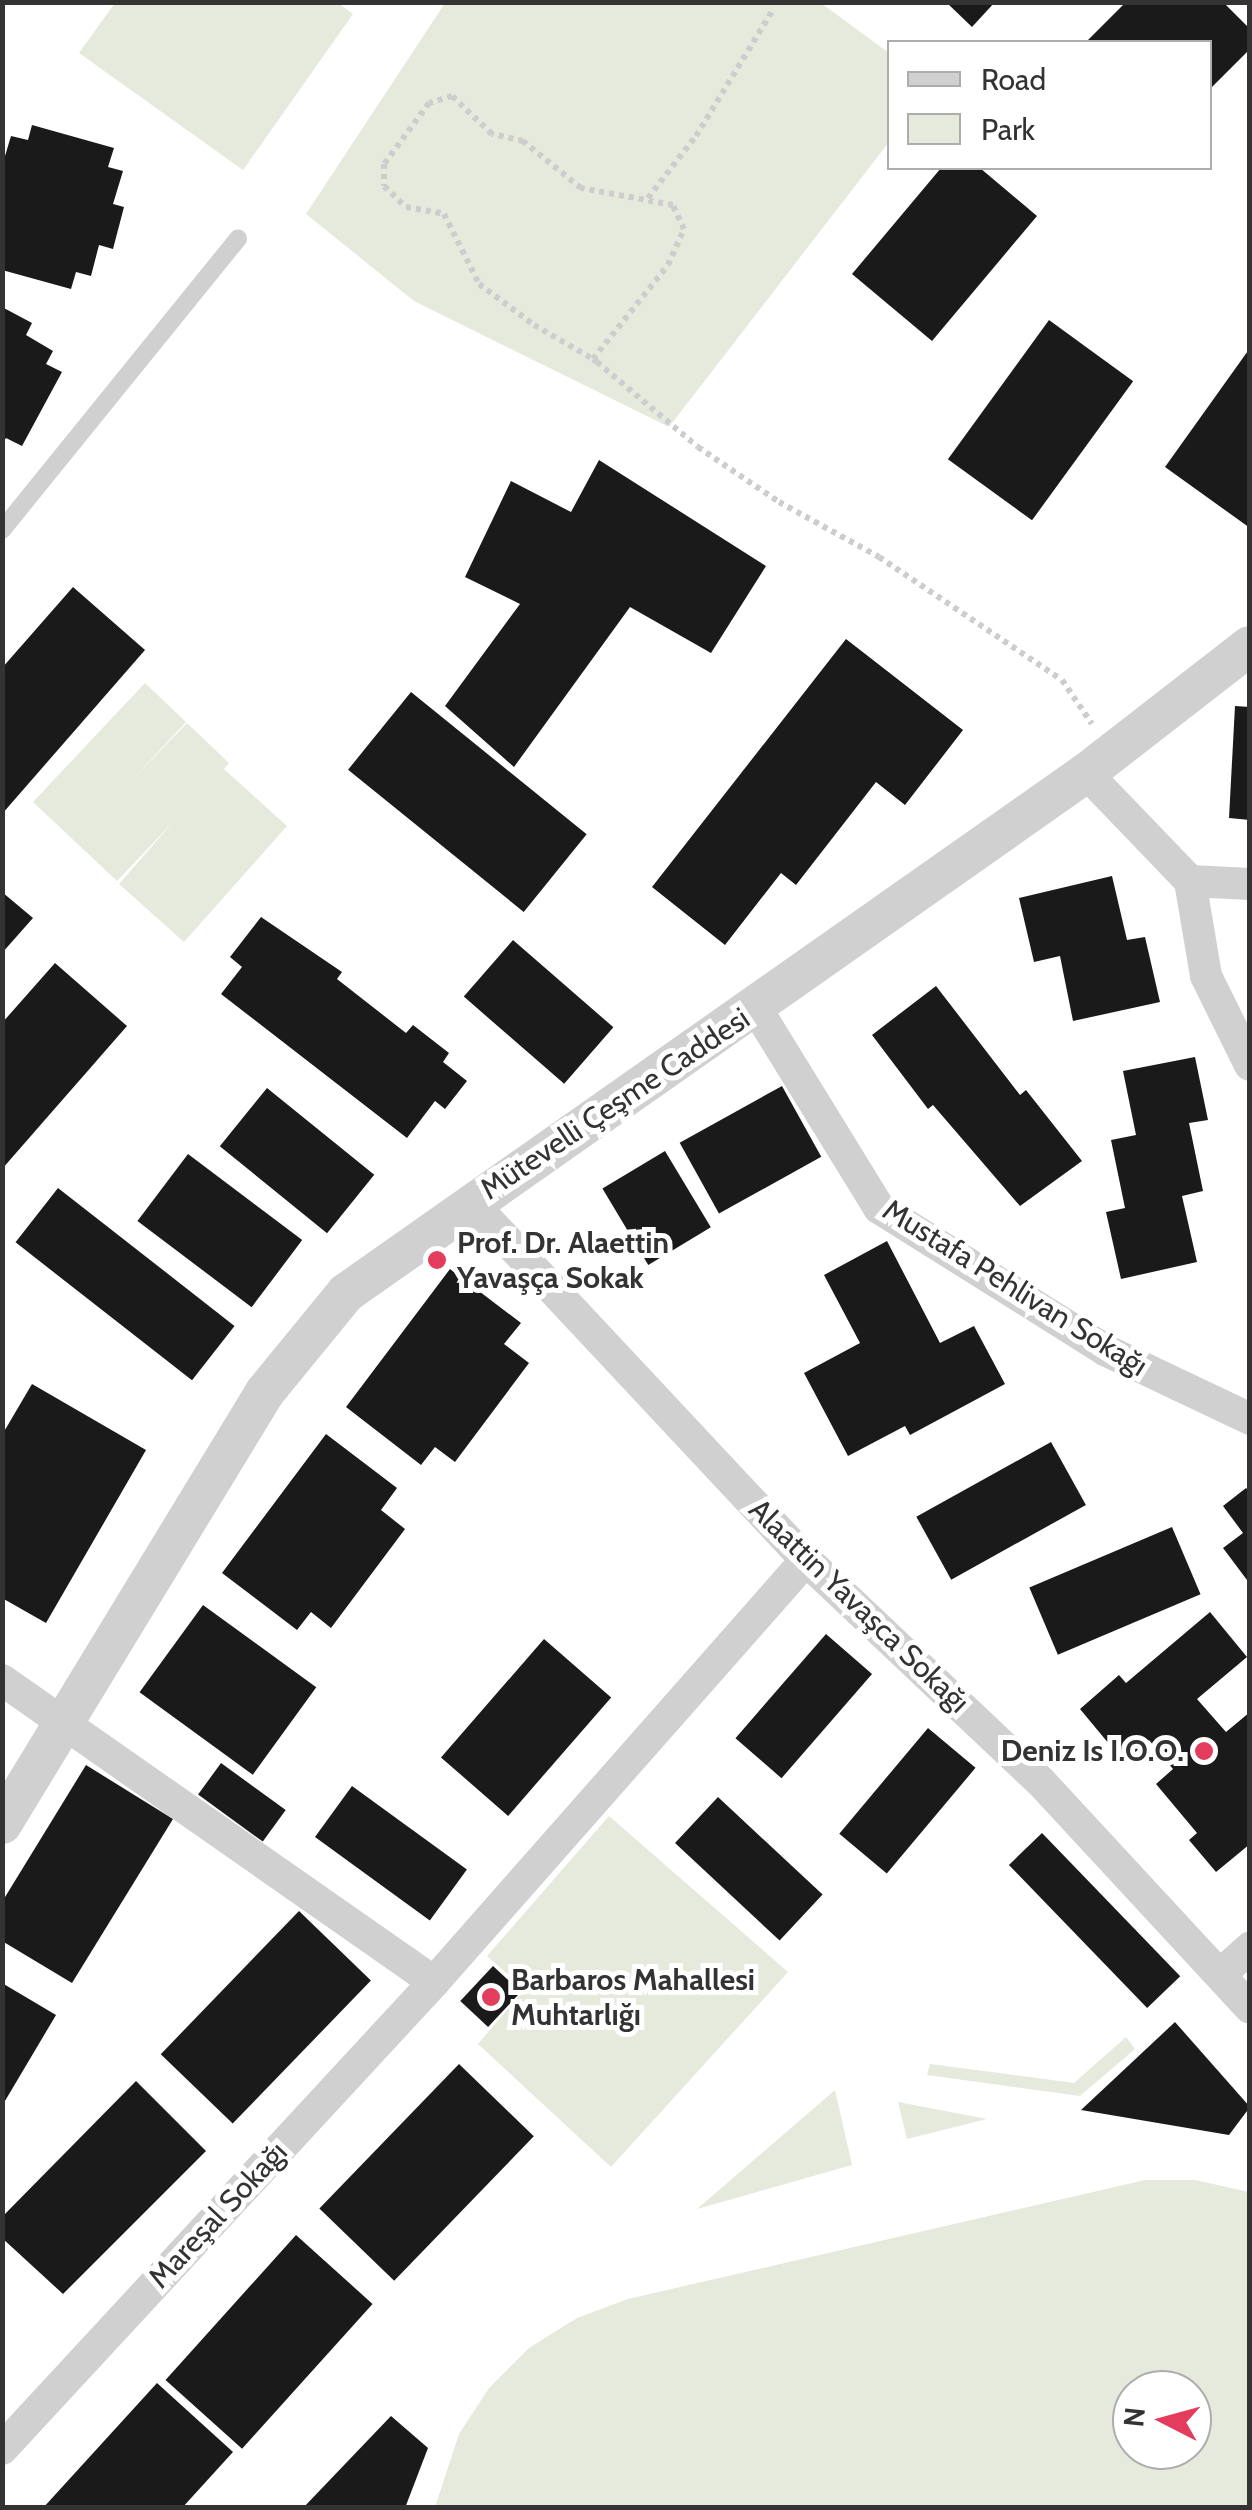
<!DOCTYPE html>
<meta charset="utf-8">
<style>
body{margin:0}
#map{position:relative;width:1252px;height:2510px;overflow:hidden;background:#fff;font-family:Cabin,sans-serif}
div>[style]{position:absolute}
.green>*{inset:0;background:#e5eadc}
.building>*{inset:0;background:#1a1a1a;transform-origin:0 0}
.path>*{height:6px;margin-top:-3px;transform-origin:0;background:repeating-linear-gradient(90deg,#cdcdcd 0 5px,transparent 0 10px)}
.service>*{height:18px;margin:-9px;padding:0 9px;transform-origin:9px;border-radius:9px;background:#d0d0d0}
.minor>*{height:32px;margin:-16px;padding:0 16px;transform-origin:16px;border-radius:16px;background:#d0d0d0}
.tertiary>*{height:40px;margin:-20px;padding:0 20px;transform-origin:20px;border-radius:20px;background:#d0d0d0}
.dots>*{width:28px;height:28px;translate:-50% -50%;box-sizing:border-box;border:5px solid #fff;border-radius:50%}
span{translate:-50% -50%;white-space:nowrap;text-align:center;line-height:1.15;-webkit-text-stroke:10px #fff;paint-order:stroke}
.street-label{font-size:30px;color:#333}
.poi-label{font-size:30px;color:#333;font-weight:700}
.left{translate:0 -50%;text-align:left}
.right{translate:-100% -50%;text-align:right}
.frame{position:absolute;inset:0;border:5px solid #333;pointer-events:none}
.legend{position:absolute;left:887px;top:40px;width:325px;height:130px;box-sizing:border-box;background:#fff;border:2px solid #adadad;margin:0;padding:12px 18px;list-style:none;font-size:30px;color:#333}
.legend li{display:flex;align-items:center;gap:20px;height:50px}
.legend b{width:50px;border:2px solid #adadad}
.north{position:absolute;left:1112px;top:2370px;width:100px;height:100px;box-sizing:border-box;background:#fff;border:2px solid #adadad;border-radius:50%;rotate:276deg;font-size:28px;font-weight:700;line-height:40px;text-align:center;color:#333}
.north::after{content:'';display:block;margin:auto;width:35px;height:45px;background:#e33c5d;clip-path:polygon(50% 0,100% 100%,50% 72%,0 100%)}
</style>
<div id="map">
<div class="green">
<div style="clip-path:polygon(338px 3px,353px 14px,243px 170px,79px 53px,115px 3px)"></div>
<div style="clip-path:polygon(445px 3px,821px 3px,889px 53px,889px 142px,669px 427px,414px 301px,306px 214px)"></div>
<div style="clip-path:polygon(145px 683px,186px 722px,130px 782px,187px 723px,229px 763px,224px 769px,287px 826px,184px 942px,119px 884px,174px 821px,117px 881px,33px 802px)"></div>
<div style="clip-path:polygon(609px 1816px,788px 1972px,611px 2167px,478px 2044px,525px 1989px,487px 1956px)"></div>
<div style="clip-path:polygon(1126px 2037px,1135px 2049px,1080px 2096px,927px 2075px,930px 2064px,1074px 2083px)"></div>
<div style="clip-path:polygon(835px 2090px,852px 2165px,697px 2209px)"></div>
<div style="clip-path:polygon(898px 2102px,987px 2119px,907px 2139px)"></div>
<div style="clip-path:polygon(evenodd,1145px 2180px,1195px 2180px,1249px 2192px,1249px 2507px,435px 2507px,459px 2434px,489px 2388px,529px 2348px,577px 2318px,628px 2299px,1145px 2180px,1132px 2390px,1192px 2390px,1192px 2450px,1132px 2450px,1132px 2390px)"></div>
</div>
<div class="building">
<div style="clip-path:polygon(946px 2px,995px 2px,972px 27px)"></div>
<div style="clip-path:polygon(1126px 2px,1223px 2px,1250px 29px,1250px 49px,1210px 89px,1210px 42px,1086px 42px)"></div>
<div style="clip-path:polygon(32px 125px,114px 148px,108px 167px,123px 171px,113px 204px,124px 207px,113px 249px,99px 245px,91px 276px,76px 272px,71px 289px,2px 270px,2px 166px,11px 136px,28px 140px)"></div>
<div style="clip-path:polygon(941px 168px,980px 168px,1037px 216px,932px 341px,852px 274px)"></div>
<div style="clip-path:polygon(2px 307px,32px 323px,26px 335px,53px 351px,46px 364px,62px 372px,22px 446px,6px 438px,2px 444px)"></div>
<div style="left:1049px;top:320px;width:104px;height:172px;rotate:36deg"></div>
<div style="clip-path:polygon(1250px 348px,1250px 528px,1165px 467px)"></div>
<div style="clip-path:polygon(599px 460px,766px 566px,711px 653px,630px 607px,514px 767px,445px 706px,520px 604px,465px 577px,511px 481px,571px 512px)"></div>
<div style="clip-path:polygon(73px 587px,145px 650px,2px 814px,2px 668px)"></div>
<div style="clip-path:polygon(846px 639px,963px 730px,905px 805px,876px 782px,796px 885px,781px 873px,725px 945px,652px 887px)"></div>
<div style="left:411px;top:692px;width:226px;height:100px;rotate:39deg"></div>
<div style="clip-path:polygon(1235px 706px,1250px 707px,1250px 820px,1229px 818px)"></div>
<div style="clip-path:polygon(1112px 876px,1127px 940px,1145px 937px,1160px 1002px,1073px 1021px,1060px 956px,1034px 962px,1019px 898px)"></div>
<div style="clip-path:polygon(2px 892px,33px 918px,2px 953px)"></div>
<div style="clip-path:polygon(261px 917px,342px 972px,337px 979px,406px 1033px,413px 1025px,449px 1053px,443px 1062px,467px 1081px,445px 1109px,435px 1101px,407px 1138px,221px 994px,242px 967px,230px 957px)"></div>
<div style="left:513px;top:940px;width:133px;height:75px;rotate:41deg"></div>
<div style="clip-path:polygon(55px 963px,127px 1026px,2px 1169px,2px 1023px)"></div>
<div style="clip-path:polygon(936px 986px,1020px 1095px,1026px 1090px,1082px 1161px,1020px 1206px,933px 1105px,928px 1109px,872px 1035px)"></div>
<div style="clip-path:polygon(1195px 1057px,1208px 1120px,1189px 1123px,1203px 1191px,1182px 1196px,1197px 1262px,1121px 1279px,1106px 1212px,1125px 1208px,1111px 1140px,1136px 1135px,1123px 1071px)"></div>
<div style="left:782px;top:1086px;width:81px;height:117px;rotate:61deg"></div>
<div style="left:267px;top:1088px;width:138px;height:75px;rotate:39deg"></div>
<div style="left:665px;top:1151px;width:89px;height:73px;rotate:59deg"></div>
<div style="left:188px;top:1154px;width:143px;height:84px;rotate:37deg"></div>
<div style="left:58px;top:1188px;width:224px;height:69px;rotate:38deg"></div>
<div style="clip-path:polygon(887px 1241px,940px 1343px,974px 1326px,1005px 1384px,910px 1435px,905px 1426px,848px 1456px,804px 1373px,860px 1343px,824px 1275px)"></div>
<div style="clip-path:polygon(450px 1269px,521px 1323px,504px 1344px,529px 1363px,455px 1462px,435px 1447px,421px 1465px,346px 1407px)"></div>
<div style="clip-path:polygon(32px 1384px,146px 1450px,46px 1623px,2px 1598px,2px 1435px)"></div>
<div style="clip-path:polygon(326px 1434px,397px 1488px,381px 1510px,405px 1529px,331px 1628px,311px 1612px,297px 1630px,222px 1573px)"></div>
<div style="left:1051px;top:1442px;width:72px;height:154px;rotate:61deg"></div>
<div style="clip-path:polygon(1246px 1488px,1250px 1492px,1250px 1584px,1223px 1548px,1243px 1533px,1223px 1506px)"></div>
<div style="left:1172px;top:1527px;width:73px;height:155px;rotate:67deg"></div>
<div style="left:203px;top:1605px;width:140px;height:108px;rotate:36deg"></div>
<div style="clip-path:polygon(1210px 1612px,1247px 1657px,1197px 1699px,1226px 1732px,1250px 1712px,1250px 1844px,1216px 1872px,1189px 1840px,1197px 1833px,1156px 1784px,1173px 1769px,1149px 1740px,1124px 1762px,1080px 1709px,1119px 1675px,1126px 1683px)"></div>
<div style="left:826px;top:1634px;width:61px;height:138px;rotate:41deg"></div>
<div style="left:544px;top:1639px;width:89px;height:157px;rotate:41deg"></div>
<div style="left:928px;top:1728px;width:62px;height:138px;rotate:40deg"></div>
<div style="left:221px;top:1763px;width:80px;height:39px;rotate:36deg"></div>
<div style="clip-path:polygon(86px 1765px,173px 1819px,72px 1983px,2px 1941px,2px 1902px)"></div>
<div style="left:352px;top:1786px;width:142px;height:63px;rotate:36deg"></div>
<div style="left:718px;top:1797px;width:143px;height:63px;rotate:43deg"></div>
<div style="left:1042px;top:1833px;width:199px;height:46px;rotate:46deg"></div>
<div style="left:299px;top:1911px;width:100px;height:199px;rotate:44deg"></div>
<div style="left:493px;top:1966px;width:38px;height:48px;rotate:43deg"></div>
<div style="clip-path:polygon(2px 1983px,56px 2015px,2px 2106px)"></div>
<div style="clip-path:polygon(1175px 2022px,1250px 2107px,1229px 2135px,1081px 2110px)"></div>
<div style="left:459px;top:2064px;width:104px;height:201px;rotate:44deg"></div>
<div style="clip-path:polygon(136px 2081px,206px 2151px,63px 2294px,2px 2238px,2px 2217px)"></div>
<div style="left:296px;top:2235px;width:103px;height:195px;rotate:42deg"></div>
<div style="clip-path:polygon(157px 2383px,233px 2452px,182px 2508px,43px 2508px)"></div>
<div style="clip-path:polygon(391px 2416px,428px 2448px,405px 2508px,303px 2508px)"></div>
</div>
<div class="path">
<div style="left:648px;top:198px;width:78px;rotate:-52.3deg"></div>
<div style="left:696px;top:136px;width:148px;rotate:-58.6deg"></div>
<div style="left:593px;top:359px;width:120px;rotate:-51.4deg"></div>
<div style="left:668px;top:265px;width:39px;rotate:-66deg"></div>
<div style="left:684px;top:229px;width:26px;rotate:-115deg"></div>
<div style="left:673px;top:205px;width:94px;rotate:-169.5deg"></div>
<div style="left:581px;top:188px;width:75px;rotate:-141deg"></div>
<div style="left:523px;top:141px;width:32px;rotate:-167deg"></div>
<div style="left:492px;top:134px;width:55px;rotate:-136.5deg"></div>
<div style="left:452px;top:96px;width:24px;rotate:163deg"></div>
<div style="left:429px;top:103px;width:76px;rotate:126.4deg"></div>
<div style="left:384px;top:164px;width:22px;rotate:90deg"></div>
<div style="left:384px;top:186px;width:30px;rotate:44deg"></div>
<div style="left:406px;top:207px;width:39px;rotate:10deg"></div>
<div style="left:444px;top:214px;width:78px;rotate:63.4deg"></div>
<div style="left:479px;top:284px;width:69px;rotate:36.7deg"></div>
<div style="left:534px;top:325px;width:68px;rotate:30deg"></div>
<div style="left:593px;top:359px;width:5px;rotate:37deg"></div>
<div style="left:597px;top:362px;width:132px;rotate:40.1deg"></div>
<div style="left:698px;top:447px;width:98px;rotate:34.2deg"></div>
<div style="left:779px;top:502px;width:114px;rotate:28.8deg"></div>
<div style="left:879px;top:557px;width:220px;rotate:33.9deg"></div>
<div style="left:1062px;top:680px;width:53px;rotate:55.7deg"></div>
</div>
<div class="service">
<div style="left:2px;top:530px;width:375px;rotate:-51deg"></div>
</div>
<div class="minor">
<div style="left:1086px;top:773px;width:150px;rotate:46.1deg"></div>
<div style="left:1190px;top:881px;width:96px;rotate:80.4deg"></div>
<div style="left:1206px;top:976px;width:99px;rotate:63.7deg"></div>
<div style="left:1190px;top:881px;width:60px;rotate:2.9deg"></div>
<div style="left:756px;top:1008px;width:235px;rotate:58.4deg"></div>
<div style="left:879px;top:1208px;width:267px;rotate:32.1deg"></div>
<div style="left:1105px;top:1350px;width:161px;rotate:25.4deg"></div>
<div style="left:471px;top:1202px;width:490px;rotate:46.9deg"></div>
<div style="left:806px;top:1560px;width:322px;rotate:43.4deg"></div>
<div style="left:1040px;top:1781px;width:309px;rotate:47.2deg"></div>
<div style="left:2px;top:1680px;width:527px;rotate:34.96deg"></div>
<div style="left:1222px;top:1973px;width:38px;rotate:-42deg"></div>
<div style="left:2px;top:2449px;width:636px;rotate:-47.23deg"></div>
<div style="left:434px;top:1982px;width:563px;rotate:-48.6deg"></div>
</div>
<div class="tertiary">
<div style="left:2px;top:1824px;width:506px;rotate:-58.67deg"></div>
<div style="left:265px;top:1392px;width:128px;rotate:-50.7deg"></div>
<div style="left:346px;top:1293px;width:904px;rotate:-35.1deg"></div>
<div style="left:1086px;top:773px;width:207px;rotate:-37.8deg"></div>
</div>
<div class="dots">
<div style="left:437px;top:1260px;background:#e33c5d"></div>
<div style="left:1204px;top:1751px;background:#e33c5d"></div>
<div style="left:491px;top:1997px;background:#e33c5d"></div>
</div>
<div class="street-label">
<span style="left:615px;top:1104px;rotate:-34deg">Mütevelli Çeşme Caddesi</span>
<span style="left:1015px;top:1288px;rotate:32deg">Mustafa Pehlivan Sokağı</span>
<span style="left:859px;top:1606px;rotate:44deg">Alaattin Yavaşca Sokağı</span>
<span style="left:218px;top:2215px;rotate:-47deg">Mareşal Sokağı</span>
</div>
<div class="poi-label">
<span class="left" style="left:457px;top:1260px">Prof. Dr. Alaettin<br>Yavaşça Sokak</span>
<span class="right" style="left:1184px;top:1751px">Deniz Is I.O.O.</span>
<span class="left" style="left:511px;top:1997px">Barbaros Mahallesi<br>Muhtarlığı</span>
</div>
<div class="frame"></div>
<ul class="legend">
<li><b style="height:12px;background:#d0d0d0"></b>Road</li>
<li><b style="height:28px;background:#e5eadc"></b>Park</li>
</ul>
<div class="north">N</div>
</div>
